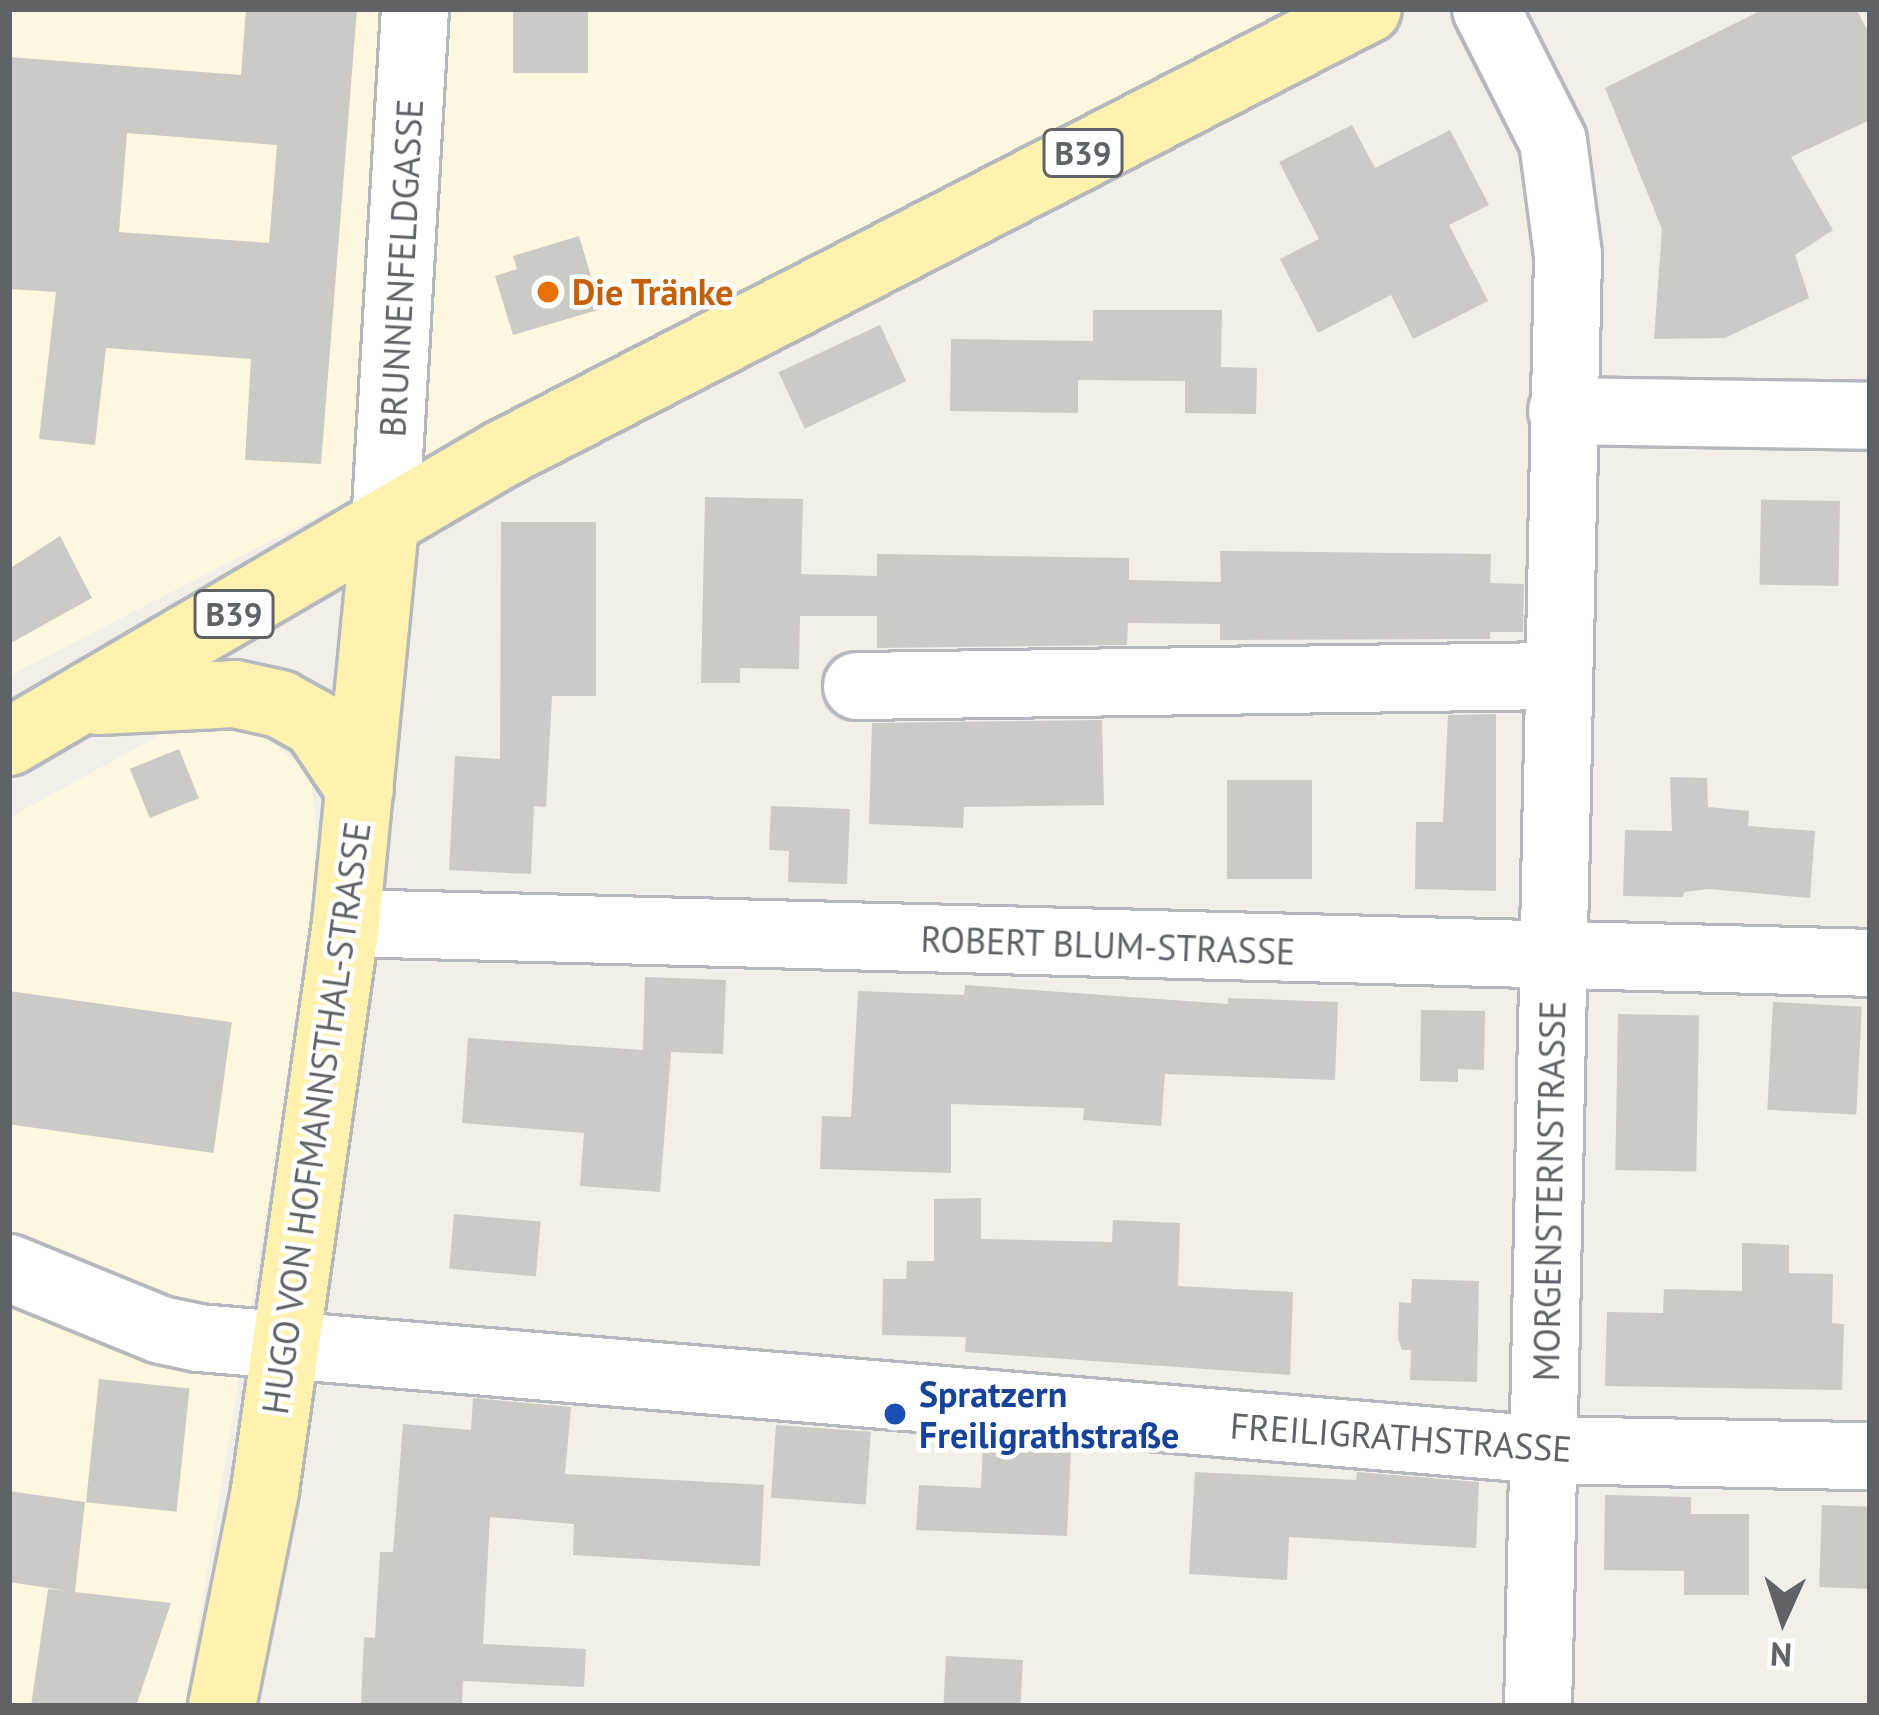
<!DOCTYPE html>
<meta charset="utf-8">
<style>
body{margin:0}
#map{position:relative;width:1879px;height:1715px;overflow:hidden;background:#f1efe8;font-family:"PT Sans",sans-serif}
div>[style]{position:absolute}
.commercial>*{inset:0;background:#fef7e0}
.building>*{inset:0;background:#cccac5;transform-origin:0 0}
.roads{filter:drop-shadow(3px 0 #b5b8bc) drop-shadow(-3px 0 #b5b8bc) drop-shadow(0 3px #b5b8bc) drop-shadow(0 -3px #b5b8bc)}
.minor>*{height:66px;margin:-33px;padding:0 33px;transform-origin:33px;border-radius:33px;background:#fff}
.major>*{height:66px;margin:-33px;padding:0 33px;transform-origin:33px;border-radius:33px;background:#fff2af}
.dots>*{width:33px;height:33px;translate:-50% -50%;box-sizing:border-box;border:6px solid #fff;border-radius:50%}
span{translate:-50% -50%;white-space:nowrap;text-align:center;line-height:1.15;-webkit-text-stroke:9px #fff;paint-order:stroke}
.shield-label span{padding:3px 9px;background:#fff;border:3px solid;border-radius:9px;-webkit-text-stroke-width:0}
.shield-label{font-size:33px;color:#5f6368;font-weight:700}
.street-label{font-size:36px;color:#5f6368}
.food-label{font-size:36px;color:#c56008;font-weight:700}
.left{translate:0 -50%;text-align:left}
.transit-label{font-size:36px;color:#164399;font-weight:700}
.frame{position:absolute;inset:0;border:12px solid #5f6368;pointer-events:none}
.north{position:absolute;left:1723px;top:1559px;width:120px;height:120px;-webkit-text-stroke:9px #fff;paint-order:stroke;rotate:183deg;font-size:33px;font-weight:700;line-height:48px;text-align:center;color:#5f6368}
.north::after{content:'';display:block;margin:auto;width:42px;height:54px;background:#5f6368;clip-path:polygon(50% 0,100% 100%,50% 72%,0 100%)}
</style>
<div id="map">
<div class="commercial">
<div style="clip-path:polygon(9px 9px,1299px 9px,9px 676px)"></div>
<div style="clip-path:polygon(171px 729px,257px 730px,311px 774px,321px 882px,185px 1706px,9px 1706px,9px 818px)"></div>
</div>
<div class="building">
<div style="clip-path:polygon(evenodd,246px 9px,357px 9px,321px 464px,245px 460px,251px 359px,106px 348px,95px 445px,39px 439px,56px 292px,9px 289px,9px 57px,241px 75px,246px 9px,127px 133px,277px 145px,269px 243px,119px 232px,127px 133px)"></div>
<div style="left:513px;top:9px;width:75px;height:64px"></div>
<div style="clip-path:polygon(1764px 9px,1856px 9px,1870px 35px,1870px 120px,1791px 157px,1833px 230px,1795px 255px,1809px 298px,1725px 338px,1654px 339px,1662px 229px,1605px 88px)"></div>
<div style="clip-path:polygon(1352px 125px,1375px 168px,1450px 130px,1489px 205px,1449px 225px,1488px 301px,1413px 339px,1391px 295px,1318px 333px,1280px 259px,1319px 239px,1279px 162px)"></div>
<div style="clip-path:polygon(579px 236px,601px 309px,513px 335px,495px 276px,517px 269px,513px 256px)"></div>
<div style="clip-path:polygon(1093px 310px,1222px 310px,1221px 367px,1257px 368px,1256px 414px,1185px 413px,1185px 381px,1078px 380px,1078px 413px,950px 411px,951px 339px,1093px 341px)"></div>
<div style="left:880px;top:325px;width:62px;height:112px;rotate:65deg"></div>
<div style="clip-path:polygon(705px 497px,803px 499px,801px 574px,877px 576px,877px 554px,1129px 558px,1129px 580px,1221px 582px,1220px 551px,1491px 554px,1490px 583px,1524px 584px,1523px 632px,1490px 632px,1490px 639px,1220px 640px,1220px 624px,1128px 623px,1127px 645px,877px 648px,877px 616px,800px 616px,799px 669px,740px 668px,740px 683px,701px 683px)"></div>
<div style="left:1840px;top:501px;width:85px;height:79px;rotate:91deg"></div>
<div style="clip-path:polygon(501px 522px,596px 522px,596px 696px,552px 696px,546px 807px,534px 806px,531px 874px,449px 870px,455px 756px,500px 759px)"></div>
<div style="clip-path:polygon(60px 536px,92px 598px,9px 644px,9px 569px)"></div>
<div style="clip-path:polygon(1496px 714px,1496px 891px,1415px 889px,1416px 822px,1443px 822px,1448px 715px)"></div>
<div style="clip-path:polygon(1102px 720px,1104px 805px,964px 807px,963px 828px,869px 824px,872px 723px)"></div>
<div style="left:179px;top:749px;width:53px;height:53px;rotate:68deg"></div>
<div style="clip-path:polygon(1670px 777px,1707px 778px,1708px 807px,1749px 811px,1748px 826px,1815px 831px,1810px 898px,1709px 889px,1684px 892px,1683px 897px,1623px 896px,1625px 830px,1672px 831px)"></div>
<div style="left:1227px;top:780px;width:85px;height:99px"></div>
<div style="clip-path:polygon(771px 806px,850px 809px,847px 884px,788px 882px,789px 851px,769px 850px)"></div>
<div style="clip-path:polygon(645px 977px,726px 980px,723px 1054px,671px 1052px,660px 1192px,580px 1186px,584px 1133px,462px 1123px,468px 1038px,643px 1050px)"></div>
<div style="clip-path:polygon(965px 985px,1228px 1004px,1228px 998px,1338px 1002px,1335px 1080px,1165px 1074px,1161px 1126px,1083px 1120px,1084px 1108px,951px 1104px,951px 1173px,820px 1169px,822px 1116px,851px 1117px,858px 991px,964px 995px)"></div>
<div style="left:9px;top:991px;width:225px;height:132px;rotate:8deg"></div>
<div style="left:1773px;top:1002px;width:89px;height:108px;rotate:3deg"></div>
<div style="clip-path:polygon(1421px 1010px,1485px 1011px,1484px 1070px,1458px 1069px,1458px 1082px,1420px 1081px)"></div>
<div style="left:1618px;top:1014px;width:81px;height:156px;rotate:1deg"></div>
<div style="clip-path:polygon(981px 1198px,981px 1239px,1112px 1242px,1113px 1220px,1180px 1223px,1178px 1286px,1293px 1292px,1290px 1375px,965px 1352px,966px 1337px,882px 1335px,883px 1279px,906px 1279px,907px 1261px,934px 1261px,934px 1199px)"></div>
<div style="left:454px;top:1214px;width:87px;height:55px;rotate:5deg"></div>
<div style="clip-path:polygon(1742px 1243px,1789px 1245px,1789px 1273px,1833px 1274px,1832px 1323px,1844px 1324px,1842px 1390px,1605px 1386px,1607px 1312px,1663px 1313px,1664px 1289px,1742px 1291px)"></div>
<div style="clip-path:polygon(1412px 1279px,1479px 1281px,1477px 1382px,1410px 1380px,1411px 1350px,1402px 1350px,1398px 1339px,1399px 1302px,1411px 1303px)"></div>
<div style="left:99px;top:1379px;width:91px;height:124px;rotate:6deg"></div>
<div style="clip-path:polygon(473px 1398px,571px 1407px,565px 1474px,764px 1485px,760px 1566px,573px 1555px,574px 1524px,490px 1517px,483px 1644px,586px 1649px,584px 1687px,463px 1681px,462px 1706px,361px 1706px,364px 1637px,375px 1638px,380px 1552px,393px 1552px,403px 1424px,471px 1430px)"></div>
<div style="left:776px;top:1425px;width:95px;height:73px;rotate:4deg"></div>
<div style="clip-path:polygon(983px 1444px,1071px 1449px,1067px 1536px,916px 1530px,919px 1485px,981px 1488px)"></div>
<div style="clip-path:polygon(1195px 1472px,1356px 1480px,1357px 1472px,1479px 1482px,1476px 1548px,1289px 1537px,1287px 1580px,1189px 1574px)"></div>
<div style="clip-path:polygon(9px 1491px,85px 1502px,75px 1592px,171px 1603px,136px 1706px,31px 1706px,48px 1589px,68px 1591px,9px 1582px)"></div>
<div style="clip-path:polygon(1605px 1495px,1691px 1497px,1691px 1514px,1749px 1514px,1749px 1595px,1684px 1595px,1684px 1571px,1604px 1570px)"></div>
<div style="left:1822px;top:1505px;width:48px;height:82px;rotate:2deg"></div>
<div style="left:946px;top:1656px;width:77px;height:50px;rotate:3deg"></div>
</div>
<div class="roads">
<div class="minor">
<div style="left:1486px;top:9px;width:148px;rotate:63.1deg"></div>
<div style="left:1553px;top:141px;width:115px;rotate:82.5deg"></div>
<div style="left:1568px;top:255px;width:1451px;rotate:91.18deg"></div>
<div style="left:1562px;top:411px;width:308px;rotate:0.9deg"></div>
<div style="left:385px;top:526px;width:518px;rotate:-86.68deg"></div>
<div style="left:857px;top:686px;width:702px;rotate:-0.82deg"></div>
<div style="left:346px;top:923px;width:1525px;rotate:1.5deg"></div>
<div style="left:9px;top:1268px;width:164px;rotate:22.2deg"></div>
<div style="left:161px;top:1330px;width:39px;rotate:12deg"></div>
<div style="left:199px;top:1338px;width:1349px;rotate:4.76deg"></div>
<div style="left:1543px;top:1450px;width:327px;rotate:1.1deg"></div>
</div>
<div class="major">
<div style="left:98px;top:701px;width:137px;rotate:-2.9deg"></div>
<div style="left:235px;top:694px;width:46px;rotate:12.5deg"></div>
<div style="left:280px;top:704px;width:41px;rotate:29.1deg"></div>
<div style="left:316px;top:724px;width:79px;rotate:56.3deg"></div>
<div style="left:9px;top:742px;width:573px;rotate:-30.28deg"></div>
<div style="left:504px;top:453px;width:971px;rotate:-27.2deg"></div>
<div style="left:222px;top:1706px;width:220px;rotate:-78.7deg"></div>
<div style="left:265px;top:1490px;width:573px;rotate:-81.87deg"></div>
<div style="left:346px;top:923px;width:399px;rotate:-84.4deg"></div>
</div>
</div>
<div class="dots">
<div style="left:548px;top:292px;background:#e8710a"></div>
<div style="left:895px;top:1414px;background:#1a4fb4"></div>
</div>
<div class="shield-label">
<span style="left:1083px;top:153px">B39</span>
<span style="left:234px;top:614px">B39</span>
</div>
<div class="street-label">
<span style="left:401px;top:268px;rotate:-87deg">BRUNNENFELDGASSE</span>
<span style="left:1108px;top:945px;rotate:2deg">ROBERT BLUM-STRASSE</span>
<span style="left:316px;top:1118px;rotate:-82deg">HUGO VON HOFMANNSTHAL-STRASSE</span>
<span style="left:1549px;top:1191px;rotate:-89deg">MORGENSTERNSTRASSE</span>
<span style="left:1401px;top:1437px;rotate:4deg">FREILIGRATHSTRASSE</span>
</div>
<div class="food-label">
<span class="left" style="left:572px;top:292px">Die Tränke</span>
</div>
<div class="transit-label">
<span class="left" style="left:919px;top:1414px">Spratzern<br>Freiligrathstraße</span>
</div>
<div class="frame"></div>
<div class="north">N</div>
</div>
